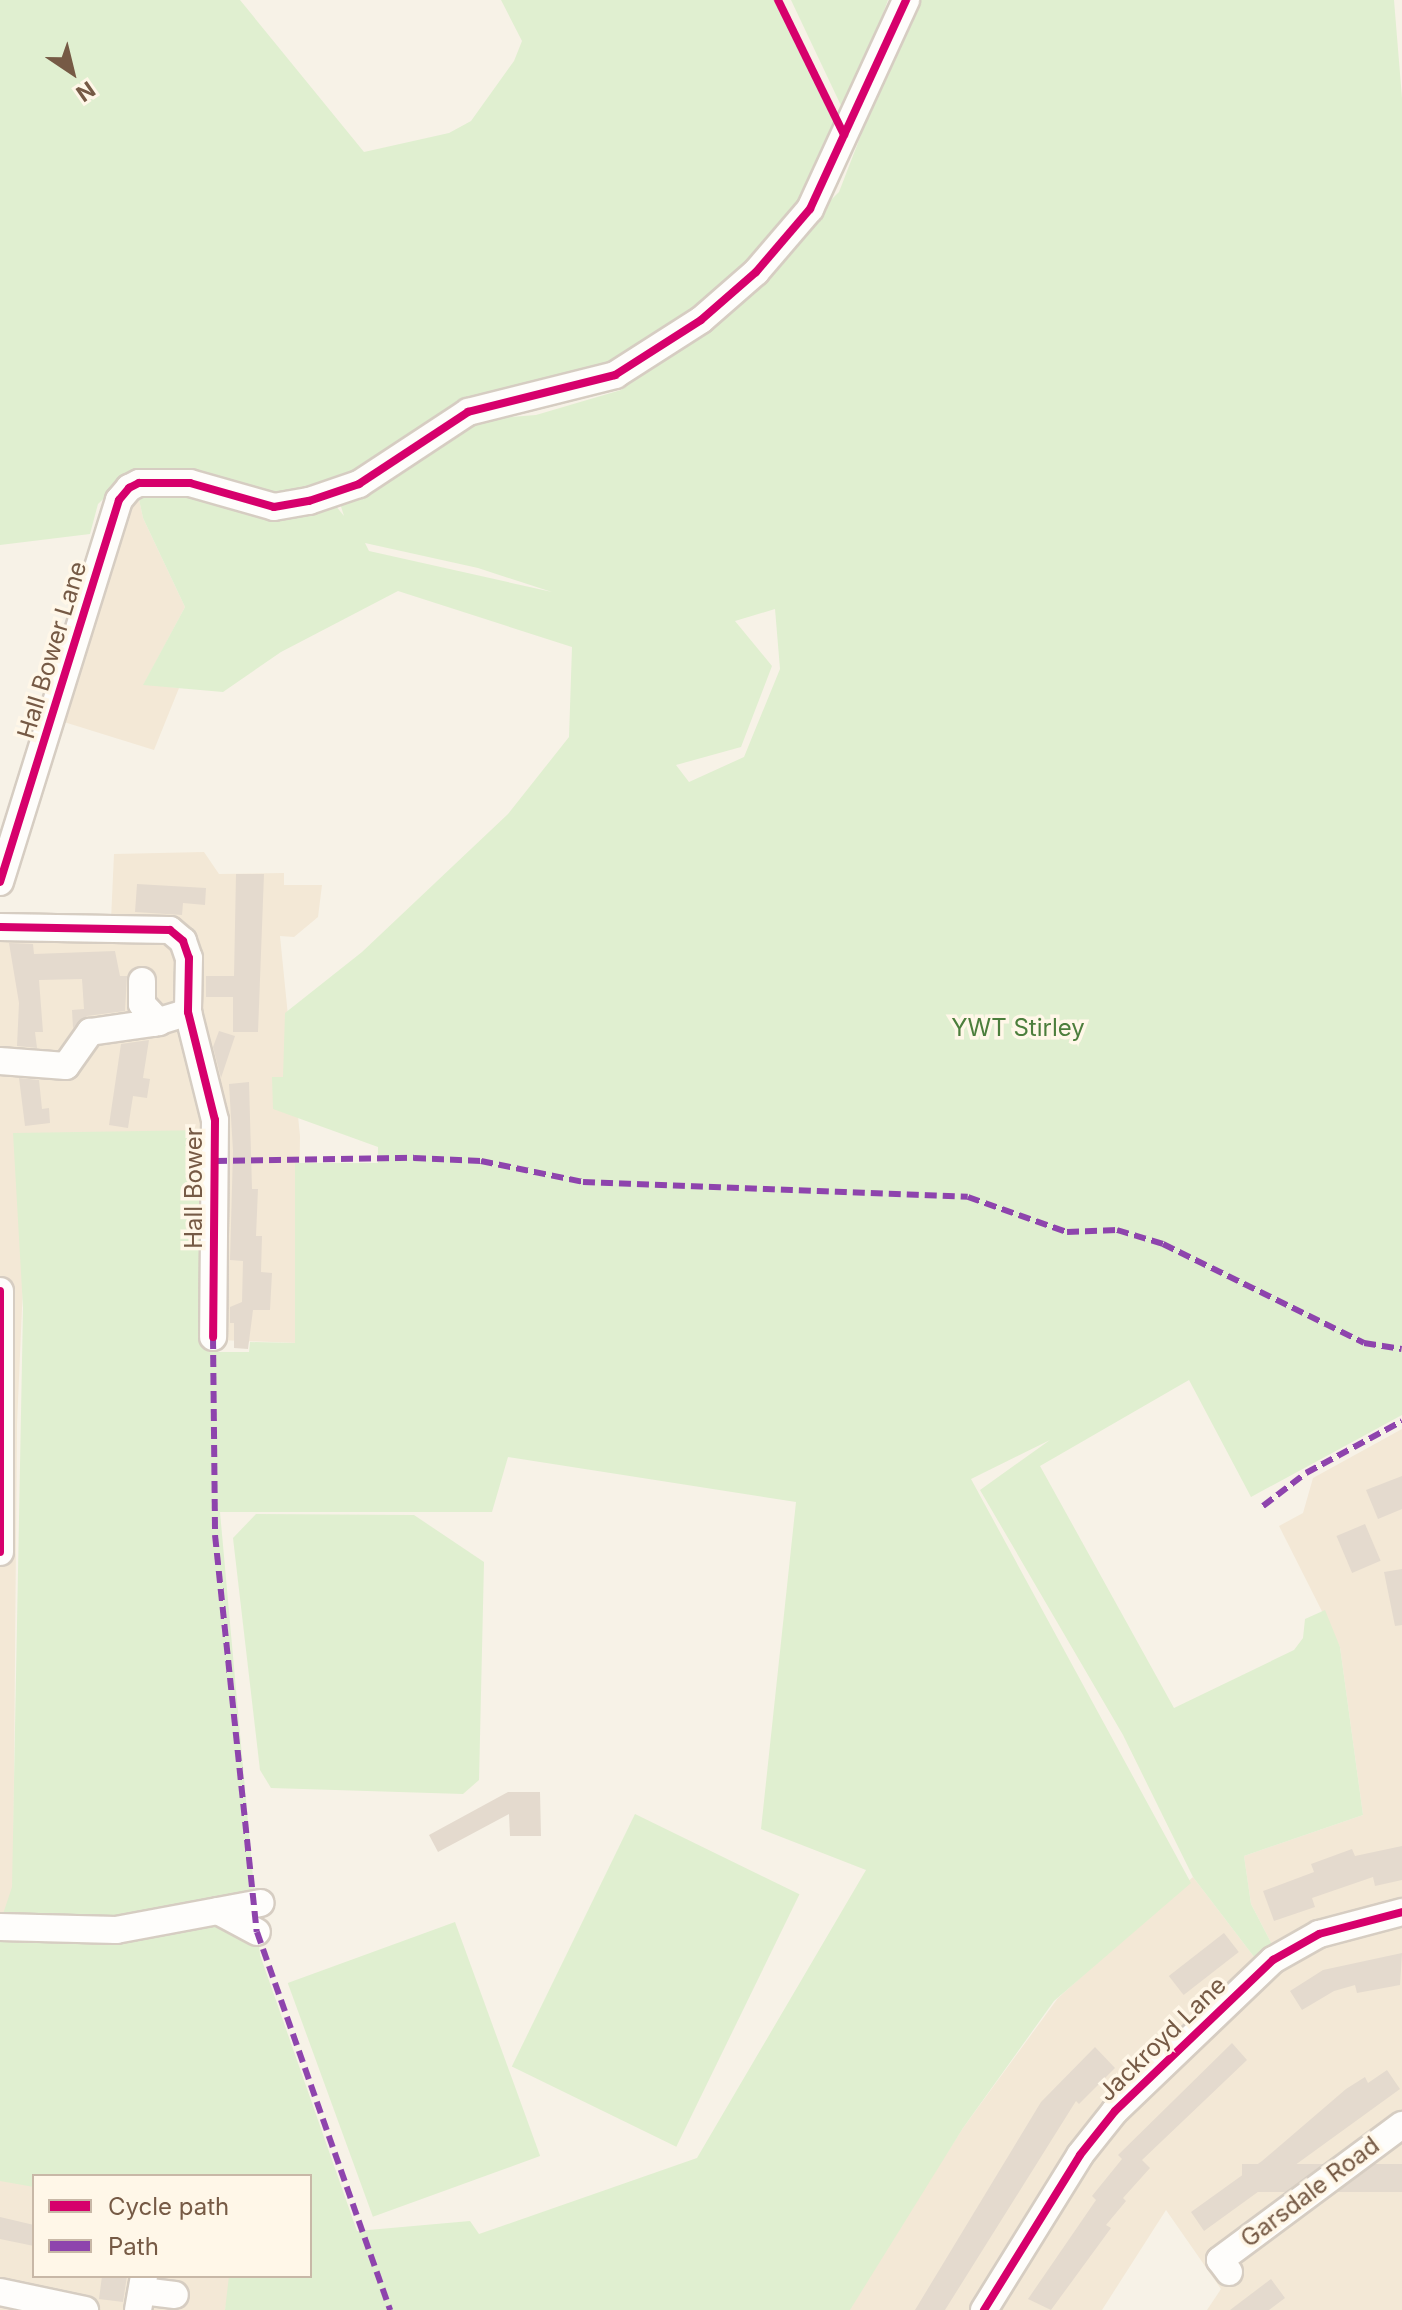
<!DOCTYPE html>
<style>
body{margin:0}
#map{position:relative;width:1402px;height:2310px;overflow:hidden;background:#f7f2e7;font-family:Inter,sans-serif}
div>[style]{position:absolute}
.residential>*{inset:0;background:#f3e8d6}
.green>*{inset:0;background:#e0efd0;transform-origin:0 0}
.building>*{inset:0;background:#e4dace;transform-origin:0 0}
.roads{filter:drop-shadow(2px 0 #d6cdc2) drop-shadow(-2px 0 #d6cdc2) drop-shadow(0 2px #d6cdc2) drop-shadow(0 -2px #d6cdc2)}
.minor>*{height:26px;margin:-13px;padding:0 13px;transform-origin:13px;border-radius:13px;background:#fefdfb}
.quiet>*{height:6px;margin-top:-3px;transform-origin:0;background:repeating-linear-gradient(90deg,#8e44ad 0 12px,transparent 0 18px)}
.cycleway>*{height:8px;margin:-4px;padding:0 4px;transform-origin:4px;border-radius:4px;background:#d6006c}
span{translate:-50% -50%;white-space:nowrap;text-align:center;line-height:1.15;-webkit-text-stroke:7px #fff7e8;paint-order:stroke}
.street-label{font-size:24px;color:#765a45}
.park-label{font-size:24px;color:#4c7e3c}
.legend{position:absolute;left:32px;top:2174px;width:280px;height:104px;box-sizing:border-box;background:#fff7e8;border:2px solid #c8b8a7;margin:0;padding:10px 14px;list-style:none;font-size:24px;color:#765a45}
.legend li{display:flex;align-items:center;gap:16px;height:40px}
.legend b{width:40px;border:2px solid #c8b8a7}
.north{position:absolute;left:32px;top:32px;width:80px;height:80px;-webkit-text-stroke:6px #fff7e8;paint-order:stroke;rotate:145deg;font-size:22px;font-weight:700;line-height:32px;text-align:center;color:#765a45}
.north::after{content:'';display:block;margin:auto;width:28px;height:36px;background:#765a45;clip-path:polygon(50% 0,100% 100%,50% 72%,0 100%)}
</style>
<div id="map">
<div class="residential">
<div style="clip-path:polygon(137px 490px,143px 518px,185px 607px,144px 684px,179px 688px,154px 750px,64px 722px)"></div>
<div style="clip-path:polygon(204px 852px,219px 874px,284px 873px,284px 885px,322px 885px,318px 917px,294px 937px,280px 936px,300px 1136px,297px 1343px,219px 1340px,29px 1144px,17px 1425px,13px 1891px,0 1930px,0 937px,111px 920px,114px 854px)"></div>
<div style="clip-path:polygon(1402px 1429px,1402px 2310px,1207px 2310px,1221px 2289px,1166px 2210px,1102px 2310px,846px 2310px,963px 2128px,1058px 1998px,1193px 1877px,1261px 1966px,1277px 1954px,1251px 1904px,1244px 1856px,1363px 1815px,1340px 1647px,1279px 1526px,1303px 1513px,1313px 1478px)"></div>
<div style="clip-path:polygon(0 2172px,34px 2177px,34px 2276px,231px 2276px,225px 2310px,0 2310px)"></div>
</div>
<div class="green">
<div style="clip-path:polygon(0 0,240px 0,364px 152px,449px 133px,471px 121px,514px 61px,522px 41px,501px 0,774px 0,839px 133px,804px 206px,705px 308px,626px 361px,532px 392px,361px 475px,280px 497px,128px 475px,98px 504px,90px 534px,0 545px)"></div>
<div style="clip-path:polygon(791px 0,888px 0,845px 114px)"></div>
<div style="clip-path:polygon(evenodd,913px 0,1394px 0,1402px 98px,1402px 1415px,1251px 1497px,1189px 1380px,1040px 1466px,1174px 1708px,1294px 1650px,1303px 1638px,1305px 1619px,1325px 1610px,1340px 1647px,1363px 1815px,1244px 1856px,1251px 1904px,1277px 1954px,1261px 1966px,1193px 1877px,1123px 1735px,980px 1490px,1050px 1440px,971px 1479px,1191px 1883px,1054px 2001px,963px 2128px,850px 2310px,225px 2310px,229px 2276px,310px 2276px,310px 2176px,34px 2176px,34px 2187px,0 2181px,0 1923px,12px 1887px,23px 1308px,13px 1133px,208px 1130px,208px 1352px,249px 1352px,250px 1342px,295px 1343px,295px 1163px,378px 1163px,378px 1147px,273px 1109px,272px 1077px,283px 1077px,285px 1013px,362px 952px,508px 814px,569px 737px,572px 647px,398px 591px,281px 652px,223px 692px,143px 685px,185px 607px,143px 518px,137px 490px,331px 500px,344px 516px,338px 497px,476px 420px,536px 415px,621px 390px,685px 345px,839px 192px,913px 0,365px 543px,478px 568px,552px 592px,369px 551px,365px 543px,913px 0,775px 609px,780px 669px,744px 757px,689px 782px,676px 765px,741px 747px,772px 666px,735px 621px,775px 609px,913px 0,508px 1457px,796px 1502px,761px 1829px,866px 1870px,697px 2158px,479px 2234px,470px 2221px,357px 2231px,260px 1955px,220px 1512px,492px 1512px,508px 1457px)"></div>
<div style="clip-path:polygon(256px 1514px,414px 1515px,484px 1562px,479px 1780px,463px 1794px,271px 1788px,260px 1770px,233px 1538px)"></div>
<div style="left:635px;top:1814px;width:183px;height:281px;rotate:26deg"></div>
<div style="left:455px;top:1922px;width:249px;height:178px;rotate:70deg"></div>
</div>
<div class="building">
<div style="clip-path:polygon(236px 874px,264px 874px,258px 1032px,233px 1032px,233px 997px,206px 997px,206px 976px,234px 976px)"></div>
<div style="clip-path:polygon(137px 884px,206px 888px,205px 905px,183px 903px,182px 915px,135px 912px)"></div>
<div style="clip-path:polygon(9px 943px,33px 944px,34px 954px,115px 951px,120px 976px,127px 976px,125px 1011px,87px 1016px,73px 1028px,72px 1010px,84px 1009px,82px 979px,39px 980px,43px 1032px,35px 1032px,37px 1048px,17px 1046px,19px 1003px)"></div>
<div style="clip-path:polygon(219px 1031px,235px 1036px,221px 1078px,213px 1047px)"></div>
<div style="clip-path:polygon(149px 1040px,143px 1078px,150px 1079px,147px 1098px,133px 1096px,128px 1128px,109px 1125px,121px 1044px)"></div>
<div style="clip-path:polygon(19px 1078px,39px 1080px,42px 1109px,49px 1108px,50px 1123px,25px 1126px)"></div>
<div style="clip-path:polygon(249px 1082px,252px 1189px,258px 1189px,256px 1236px,262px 1236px,261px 1272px,272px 1273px,270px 1310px,253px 1310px,248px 1349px,234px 1348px,234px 1323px,230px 1323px,230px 1307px,242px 1302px,243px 1261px,230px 1260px,233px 1151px,229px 1084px)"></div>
<div style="clip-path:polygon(1402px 1476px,1402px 1509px,1378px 1519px,1366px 1490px)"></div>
<div style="left:1365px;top:1524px;width:40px;height:31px;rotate:67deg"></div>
<div style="clip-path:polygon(1402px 1569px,1402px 1625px,1395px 1626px,1384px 1572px)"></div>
<div style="clip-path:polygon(508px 1792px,540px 1792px,541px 1836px,510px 1836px,509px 1814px,438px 1852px,429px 1835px)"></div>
<div style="clip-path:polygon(1402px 1846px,1402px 1880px,1375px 1886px,1373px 1877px,1312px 1898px,1315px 1907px,1274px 1921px,1263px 1891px,1314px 1872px,1311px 1864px,1352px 1849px,1355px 1856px)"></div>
<div style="left:1224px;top:1933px;width:24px;height:70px;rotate:52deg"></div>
<div style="clip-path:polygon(1402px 1953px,1400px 1985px,1357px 1993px,1355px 1985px,1334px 1991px,1302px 2010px,1290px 1991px,1323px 1970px)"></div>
<div style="clip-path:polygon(1232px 2043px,1247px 2060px,1142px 2160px,1150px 2168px,1123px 2198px,1126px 2201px,1106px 2225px,1111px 2228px,1051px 2310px,1028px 2299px,1096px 2200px,1092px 2196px,1122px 2159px,1118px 2155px)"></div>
<div style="clip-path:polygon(1095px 2047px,1115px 2068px,1079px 2104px,1076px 2101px,945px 2310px,915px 2310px,1041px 2102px)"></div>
<div style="clip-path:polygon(1387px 2070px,1400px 2089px,1204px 2231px,1191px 2212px,1262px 2161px,1346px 2089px,1365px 2077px,1368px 2083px)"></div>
<div style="left:1402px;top:2164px;width:28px;height:160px;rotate:90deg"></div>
<div style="clip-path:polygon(0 2217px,34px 2225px,34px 2246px,0 2239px)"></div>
<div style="clip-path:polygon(102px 2276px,127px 2276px,123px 2302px,99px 2299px)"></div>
<div style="clip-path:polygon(1271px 2279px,1285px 2298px,1269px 2310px,1230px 2310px)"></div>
</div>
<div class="roads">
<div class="minor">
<div style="left:0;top:882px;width:400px;rotate:-72.7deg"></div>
<div style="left:119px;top:500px;width:16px;rotate:-50deg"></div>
<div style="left:129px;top:488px;width:11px;rotate:-27deg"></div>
<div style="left:139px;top:483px;width:51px"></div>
<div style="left:190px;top:483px;width:87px;rotate:15.9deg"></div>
<div style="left:274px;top:507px;width:36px;rotate:-10deg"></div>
<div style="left:309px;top:501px;width:53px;rotate:-18.8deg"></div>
<div style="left:359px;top:484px;width:131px;rotate:-33.4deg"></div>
<div style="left:468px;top:412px;width:152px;rotate:-14.1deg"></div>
<div style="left:615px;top:375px;width:102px;rotate:-32.6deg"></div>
<div style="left:701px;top:320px;width:73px;rotate:-41.1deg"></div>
<div style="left:756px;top:272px;width:83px;rotate:-49.4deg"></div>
<div style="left:810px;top:209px;width:230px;rotate:-65.3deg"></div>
<div style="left:0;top:927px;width:170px;rotate:1deg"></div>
<div style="left:170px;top:930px;width:17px;rotate:40deg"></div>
<div style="left:183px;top:941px;width:18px;rotate:71deg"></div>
<div style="left:189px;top:958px;width:54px;rotate:91.1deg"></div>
<div style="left:188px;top:1012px;width:111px;rotate:76deg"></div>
<div style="left:215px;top:1120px;width:217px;rotate:90.5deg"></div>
<div style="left:142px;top:981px;width:23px;rotate:90deg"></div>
<div style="left:142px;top:1004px;width:25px;rotate:47deg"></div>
<div style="left:0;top:1061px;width:66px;rotate:4.3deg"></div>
<div style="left:66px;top:1066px;width:42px;rotate:-54.8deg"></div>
<div style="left:90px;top:1032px;width:64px;rotate:-8.1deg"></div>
<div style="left:153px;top:1023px;width:37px;rotate:-17deg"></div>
<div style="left:0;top:1291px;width:261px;rotate:90deg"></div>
<div style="left:218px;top:1911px;width:44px;rotate:28.3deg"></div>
<div style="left:0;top:1927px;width:116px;rotate:1.5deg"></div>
<div style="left:116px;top:1930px;width:147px;rotate:-10.6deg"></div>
<div style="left:1229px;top:2272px;width:15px;rotate:-127deg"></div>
<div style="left:1220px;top:2260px;width:227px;rotate:-36.6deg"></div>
<div style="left:142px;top:2291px;width:33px;rotate:7deg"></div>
<div style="left:0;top:2292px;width:87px;rotate:12deg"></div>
<div style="left:138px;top:2310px;width:35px;rotate:-80deg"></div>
<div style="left:984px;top:2310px;width:182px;rotate:-58.2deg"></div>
<div style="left:1080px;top:2155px;width:56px;rotate:-51.5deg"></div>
<div style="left:1115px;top:2111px;width:219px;rotate:-43.7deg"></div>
<div style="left:1273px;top:1960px;width:53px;rotate:-29.5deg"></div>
<div style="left:1319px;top:1934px;width:86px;rotate:-14.8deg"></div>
</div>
</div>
<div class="quiet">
<div style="left:215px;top:1161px;width:199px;rotate:-0.9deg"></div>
<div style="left:414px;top:1158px;width:67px;rotate:2.6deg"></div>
<div style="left:481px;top:1161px;width:104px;rotate:11.6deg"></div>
<div style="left:583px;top:1182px;width:385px;rotate:2.2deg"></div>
<div style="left:968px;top:1197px;width:105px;rotate:19.5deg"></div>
<div style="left:1067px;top:1232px;width:50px;rotate:-2.3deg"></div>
<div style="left:1117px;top:1230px;width:48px;rotate:16.9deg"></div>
<div style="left:1163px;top:1244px;width:224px;rotate:26.2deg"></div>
<div style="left:1364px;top:1343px;width:38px;rotate:9deg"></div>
<div style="left:213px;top:1337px;width:198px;rotate:89.4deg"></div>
<div style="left:215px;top:1535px;width:399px;rotate:84deg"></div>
<div style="left:257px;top:1932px;width:401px;rotate:70.6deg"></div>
<div style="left:1263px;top:1506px;width:54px;rotate:-37.5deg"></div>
<div style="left:1306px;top:1473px;width:109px;rotate:-28.4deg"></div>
</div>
<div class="cycleway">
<div style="left:778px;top:0;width:150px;rotate:63.9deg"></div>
<div style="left:0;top:882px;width:400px;rotate:-72.7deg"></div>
<div style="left:119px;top:500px;width:16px;rotate:-50deg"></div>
<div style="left:129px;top:488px;width:11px;rotate:-27deg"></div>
<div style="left:139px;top:483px;width:51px"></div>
<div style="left:190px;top:483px;width:87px;rotate:15.9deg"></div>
<div style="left:274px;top:507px;width:36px;rotate:-10deg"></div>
<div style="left:309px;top:501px;width:53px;rotate:-18.8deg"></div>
<div style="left:359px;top:484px;width:131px;rotate:-33.4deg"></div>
<div style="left:468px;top:412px;width:152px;rotate:-14.1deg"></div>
<div style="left:615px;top:375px;width:102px;rotate:-32.6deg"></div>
<div style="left:701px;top:320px;width:73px;rotate:-41.1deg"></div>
<div style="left:756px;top:272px;width:83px;rotate:-49.4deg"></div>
<div style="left:810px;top:209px;width:230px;rotate:-65.3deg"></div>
<div style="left:0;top:927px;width:170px;rotate:1deg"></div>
<div style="left:170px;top:930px;width:17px;rotate:40deg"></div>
<div style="left:183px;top:941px;width:18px;rotate:71deg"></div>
<div style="left:189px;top:958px;width:54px;rotate:91.1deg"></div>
<div style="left:188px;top:1012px;width:111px;rotate:76deg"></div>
<div style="left:215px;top:1120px;width:217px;rotate:90.5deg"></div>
<div style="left:0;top:1291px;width:261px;rotate:90deg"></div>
<div style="left:984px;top:2310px;width:182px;rotate:-58.2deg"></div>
<div style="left:1080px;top:2155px;width:56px;rotate:-51.5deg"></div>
<div style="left:1115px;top:2111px;width:219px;rotate:-43.7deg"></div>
<div style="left:1273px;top:1960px;width:53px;rotate:-29.5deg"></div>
<div style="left:1319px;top:1934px;width:86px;rotate:-14.8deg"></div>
</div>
<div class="street-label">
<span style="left:52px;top:650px;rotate:-73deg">Hall Bower Lane</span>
<span style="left:194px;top:1188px;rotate:-90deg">Hall Bower</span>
<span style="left:1162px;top:2039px;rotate:-44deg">Jackroyd Lane</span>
<span style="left:1310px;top:2192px;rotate:-37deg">Garsdale Road</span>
</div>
<div class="park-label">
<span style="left:1018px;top:1028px">YWT Stirley</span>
</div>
<ul class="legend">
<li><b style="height:10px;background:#d6006c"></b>Cycle path</li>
<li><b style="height:10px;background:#8e44ad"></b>Path</li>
</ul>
<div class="north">N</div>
</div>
